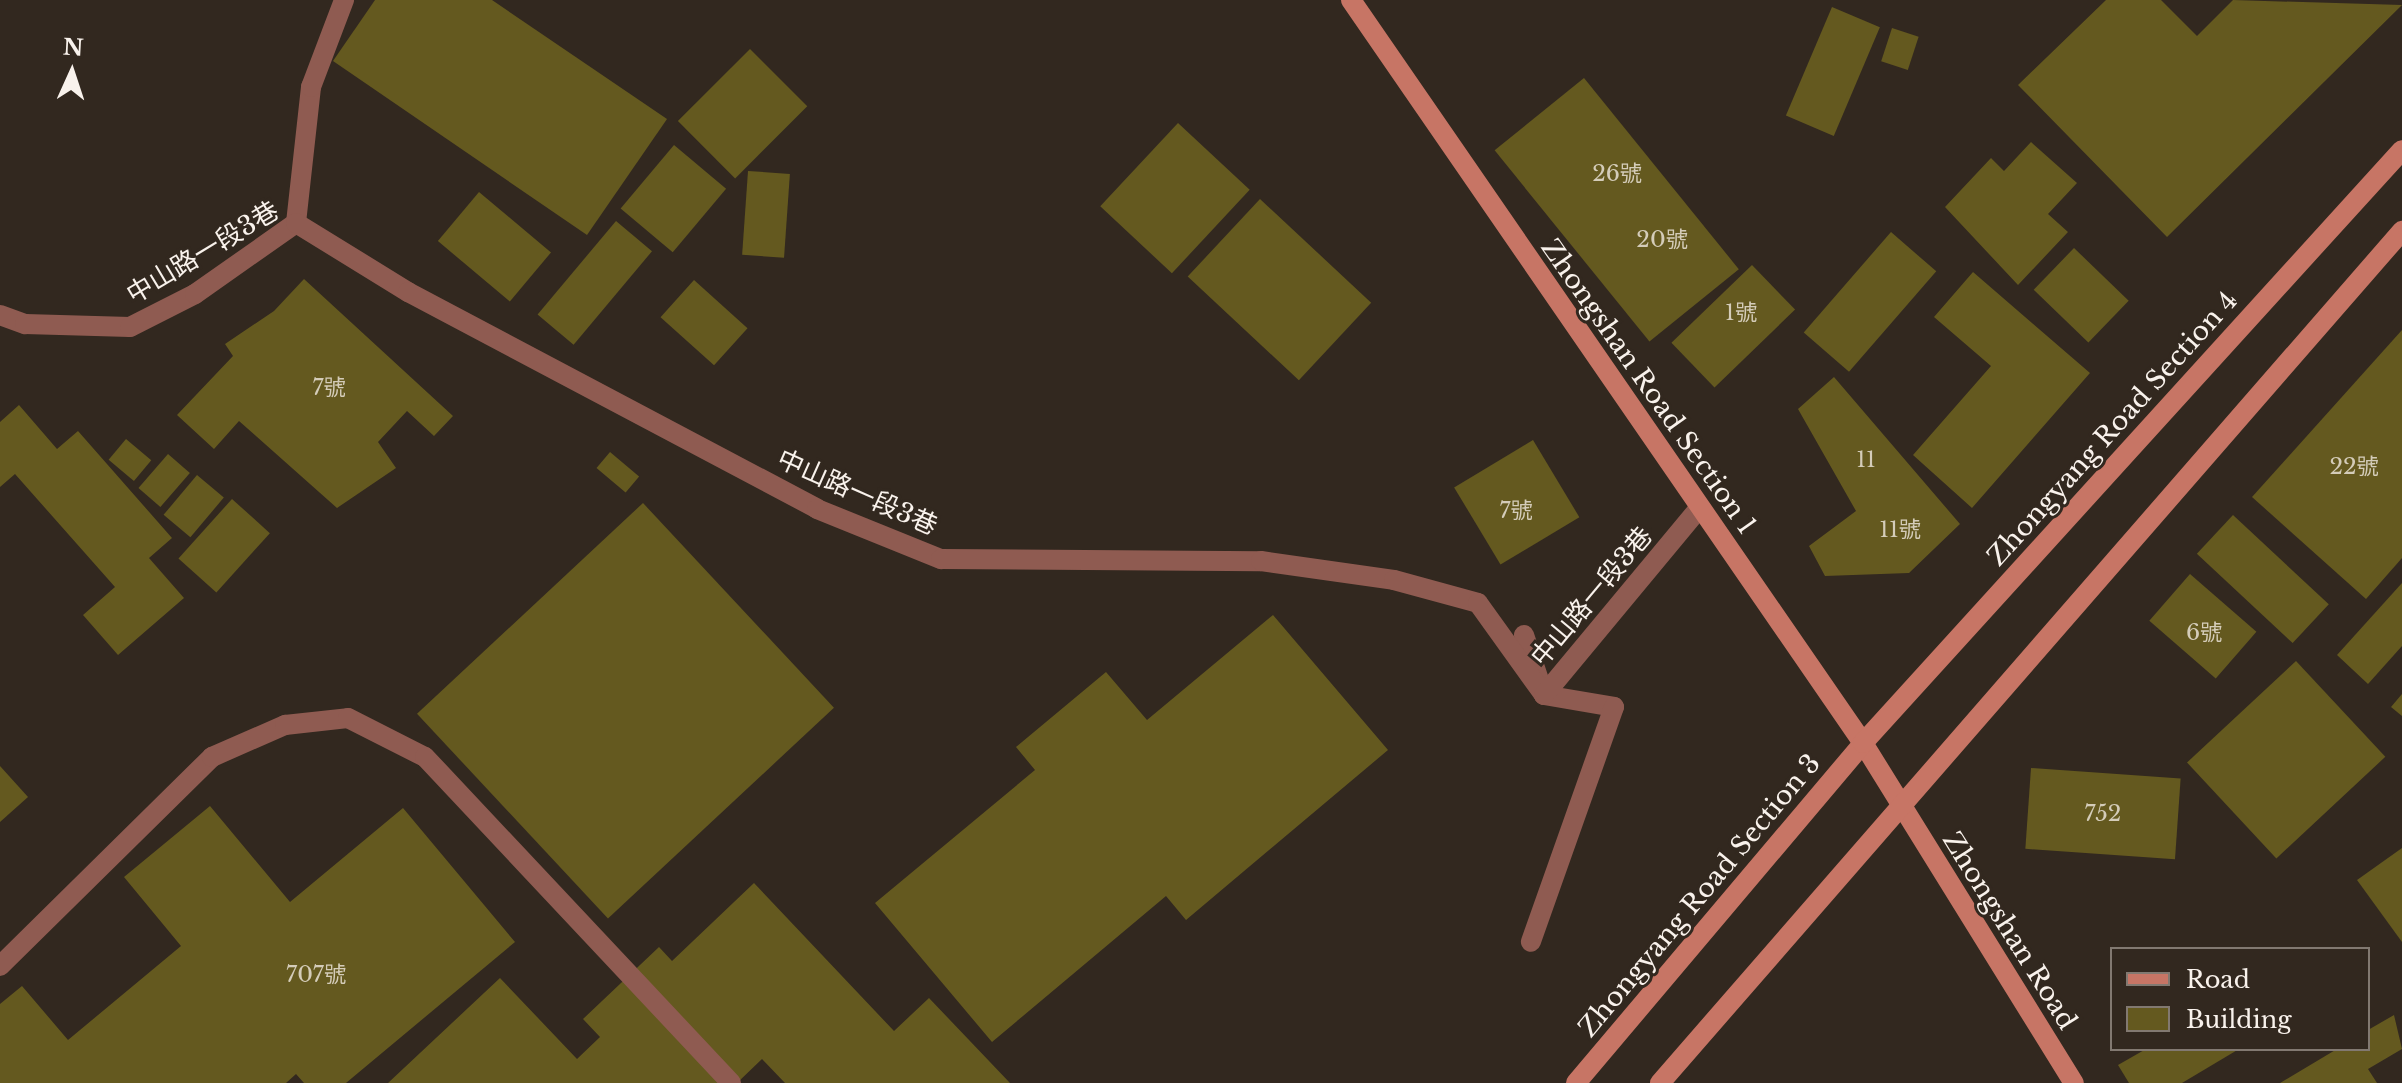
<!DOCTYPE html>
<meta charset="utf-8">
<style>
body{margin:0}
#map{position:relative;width:2402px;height:1083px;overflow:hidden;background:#32281f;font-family:"Libre Baskerville","Noto Sans TC",serif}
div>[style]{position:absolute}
.building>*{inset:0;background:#64591f;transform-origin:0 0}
.lane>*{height:20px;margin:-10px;padding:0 10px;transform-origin:10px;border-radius:10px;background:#8f5b51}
.street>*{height:20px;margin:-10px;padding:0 10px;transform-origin:10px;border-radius:10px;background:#8f5b51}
.secondary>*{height:20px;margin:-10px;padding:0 10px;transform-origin:10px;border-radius:10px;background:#c77565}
span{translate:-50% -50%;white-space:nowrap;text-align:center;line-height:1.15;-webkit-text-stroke:6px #32281f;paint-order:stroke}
.number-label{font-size:22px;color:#d4ccb9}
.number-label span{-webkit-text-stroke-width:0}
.street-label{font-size:26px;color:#f9f2ec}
.legend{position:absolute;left:2110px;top:947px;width:260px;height:104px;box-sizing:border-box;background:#32281f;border:2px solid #827971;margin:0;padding:10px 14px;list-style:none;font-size:24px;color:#f9f2ec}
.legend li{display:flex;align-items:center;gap:16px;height:40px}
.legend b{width:40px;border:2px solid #827971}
.north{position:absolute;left:32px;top:32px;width:80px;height:80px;-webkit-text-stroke:6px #32281f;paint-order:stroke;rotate:3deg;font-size:22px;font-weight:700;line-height:32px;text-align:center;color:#f9f2ec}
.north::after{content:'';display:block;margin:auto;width:28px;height:36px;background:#f9f2ec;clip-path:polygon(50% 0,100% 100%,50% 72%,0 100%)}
</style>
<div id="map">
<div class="building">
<div style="clip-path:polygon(375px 0,492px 0,667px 119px,587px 235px,333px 61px)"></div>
<div style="clip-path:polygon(2106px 0,2161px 0,2197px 36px,2233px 0,2402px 5px,2167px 237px,2018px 85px)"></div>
<div style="left:1832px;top:7px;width:52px;height:118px;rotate:23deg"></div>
<div style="left:1892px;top:28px;width:28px;height:35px;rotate:18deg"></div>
<div style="left:750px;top:49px;width:81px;height:102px;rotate:45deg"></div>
<div style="left:1584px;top:78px;width:246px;height:115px;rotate:51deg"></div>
<div style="left:1178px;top:123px;width:98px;height:114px;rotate:43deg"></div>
<div style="clip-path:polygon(2031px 142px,2077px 183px,2048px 214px,2068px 232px,2018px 285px,1945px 207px,1991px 158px,2004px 171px)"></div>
<div style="left:674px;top:145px;width:68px;height:83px;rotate:40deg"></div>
<div style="left:748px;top:171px;width:42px;height:84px;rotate:4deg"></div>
<div style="left:479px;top:192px;width:94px;height:64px;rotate:40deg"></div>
<div style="left:1260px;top:199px;width:152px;height:106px;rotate:43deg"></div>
<div style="left:616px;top:221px;width:47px;height:122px;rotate:40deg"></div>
<div style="left:1891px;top:232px;width:60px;height:133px;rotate:41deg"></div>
<div style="left:2074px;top:248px;width:76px;height:58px;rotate:44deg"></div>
<div style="left:1752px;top:265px;width:62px;height:112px;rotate:46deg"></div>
<div style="clip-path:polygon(1973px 272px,2090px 373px,1972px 508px,1913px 455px,1991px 366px,1934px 317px)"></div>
<div style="clip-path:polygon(304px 279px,453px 416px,434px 436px,407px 411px,378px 442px,396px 468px,337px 508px,239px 421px,214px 449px,177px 415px,233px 356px,225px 344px,274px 311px)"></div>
<div style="left:694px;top:280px;width:72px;height:50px;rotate:42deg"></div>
<div style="clip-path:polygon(2402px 330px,2402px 558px,2366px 599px,2252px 497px)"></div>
<div style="clip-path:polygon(1834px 377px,1960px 524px,1909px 573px,1825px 576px,1809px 546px,1856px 511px,1798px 409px)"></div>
<div style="clip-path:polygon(19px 405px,57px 449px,78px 431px,172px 538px,149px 558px,184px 598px,118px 655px,83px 615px,115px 587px,15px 474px,0 487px,0 422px)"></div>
<div style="left:126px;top:439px;width:33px;height:27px;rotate:40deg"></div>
<div style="left:1533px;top:440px;width:90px;height:92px;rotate:59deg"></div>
<div style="left:610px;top:452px;width:38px;height:21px;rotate:40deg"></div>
<div style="left:168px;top:454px;width:29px;height:45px;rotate:41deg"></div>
<div style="left:197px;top:475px;width:35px;height:52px;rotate:40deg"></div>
<div style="left:232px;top:499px;width:51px;height:80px;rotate:42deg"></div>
<div style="left:643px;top:503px;width:280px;height:309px;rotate:47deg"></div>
<div style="left:2233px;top:515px;width:131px;height:53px;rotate:43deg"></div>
<div style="left:2190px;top:574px;width:88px;height:62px;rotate:41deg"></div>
<div style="clip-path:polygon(2402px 583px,2402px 646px,2368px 684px,2337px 655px)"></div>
<div style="clip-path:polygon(1273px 615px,1388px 750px,1186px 920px,1166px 896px,992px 1042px,875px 903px,1035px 770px,1016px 747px,1106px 672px,1147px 720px)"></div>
<div style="left:2296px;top:661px;width:131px;height:149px;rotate:47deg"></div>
<div style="clip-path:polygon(2402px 694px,2402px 716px,2391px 707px)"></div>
<div style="clip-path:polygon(0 766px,28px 797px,0 822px)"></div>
<div style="left:2031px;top:768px;width:150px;height:81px;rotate:4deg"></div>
<div style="clip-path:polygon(210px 806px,290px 902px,403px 808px,515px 942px,346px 1083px,304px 1083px,296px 1074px,286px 1083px,0 1083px,0 1004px,22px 986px,68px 1040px,181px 946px,124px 877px)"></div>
<div style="clip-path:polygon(2402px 848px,2402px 942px,2357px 880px)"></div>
<div style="clip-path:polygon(754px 883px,894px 1031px,929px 998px,1010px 1083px,785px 1083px,762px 1059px,737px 1083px,388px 1083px,500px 978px,577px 1059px,600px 1037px,583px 1019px,659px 947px,672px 961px)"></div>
<div style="clip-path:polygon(2394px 1015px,2402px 1049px,2368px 1069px,2377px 1083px,2280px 1083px,2337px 1049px,2368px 1049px,2368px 1030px)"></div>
<div style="clip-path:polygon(2146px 1049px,2239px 1049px,2182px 1083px,2129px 1083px,2118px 1065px)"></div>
</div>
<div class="lane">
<div style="left:0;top:315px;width:27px;rotate:20deg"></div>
<div style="left:25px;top:324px;width:105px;rotate:1.6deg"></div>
<div style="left:130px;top:327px;width:73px;rotate:-26.9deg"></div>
<div style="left:195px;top:294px;width:123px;rotate:-35.1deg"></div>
<div style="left:296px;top:223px;width:137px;rotate:-83.7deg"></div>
<div style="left:311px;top:87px;width:93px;rotate:-69.2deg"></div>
<div style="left:1524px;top:635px;width:63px;rotate:71.6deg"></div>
<div style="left:1544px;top:695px;width:71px;rotate:9.7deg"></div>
<div style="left:1614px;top:707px;width:249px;rotate:109.5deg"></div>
</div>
<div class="street">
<div style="left:296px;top:223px;width:132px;rotate:31.6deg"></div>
<div style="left:408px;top:292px;width:463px;rotate:27.9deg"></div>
<div style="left:817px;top:509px;width:134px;rotate:22deg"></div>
<div style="left:941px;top:559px;width:320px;rotate:0.4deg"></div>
<div style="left:1261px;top:561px;width:134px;rotate:8.1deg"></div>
<div style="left:1394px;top:580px;width:87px;rotate:15.3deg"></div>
<div style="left:1478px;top:603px;width:113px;rotate:54.3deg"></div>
<div style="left:1544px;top:695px;width:243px;rotate:-50.3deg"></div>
<div style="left:0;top:966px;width:298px;rotate:-44.6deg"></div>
<div style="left:212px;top:757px;width:80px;rotate:-23.7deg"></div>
<div style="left:285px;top:725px;width:63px;rotate:-6.3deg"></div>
<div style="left:348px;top:718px;width:86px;rotate:26.9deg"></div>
<div style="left:425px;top:757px;width:447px;rotate:46.8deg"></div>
</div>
<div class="secondary">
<div style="left:1351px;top:0;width:902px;rotate:55.43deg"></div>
<div style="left:1863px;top:743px;width:400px;rotate:58.2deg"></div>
<div style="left:1576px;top:1083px;width:445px;rotate:-49.8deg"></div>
<div style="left:1863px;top:743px;width:801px;rotate:-47.73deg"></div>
<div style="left:1660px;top:1083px;width:1130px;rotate:-48.95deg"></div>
</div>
<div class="number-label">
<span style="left:1617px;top:174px">26號</span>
<span style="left:1662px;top:240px">20號</span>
<span style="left:1741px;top:313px">1號</span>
<span style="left:329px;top:388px">7號</span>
<span style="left:1866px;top:460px">11</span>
<span style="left:2354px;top:467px">22號</span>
<span style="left:1516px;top:511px">7號</span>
<span style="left:1900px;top:530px">11號</span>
<span style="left:2204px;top:633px">6號</span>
<span style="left:2103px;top:814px">752</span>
<span style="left:316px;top:975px">707號</span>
</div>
<div class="street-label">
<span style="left:203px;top:253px;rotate:-31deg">中山路一段3巷</span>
<span style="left:1648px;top:387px;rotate:55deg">Zhongshan Road Section 1</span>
<span style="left:2113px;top:429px;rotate:-48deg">Zhongyang Road Section 4</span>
<span style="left:857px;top:493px;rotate:24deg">中山路一段3巷</span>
<span style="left:1592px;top:597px;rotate:-50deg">中山路一段3巷</span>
<span style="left:1700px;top:896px;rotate:-50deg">Zhongyang Road Section 3</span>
<span style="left:2009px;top:931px;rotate:58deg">Zhongshan Road</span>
</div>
<ul class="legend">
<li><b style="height:10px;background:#c77565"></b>Road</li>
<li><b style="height:22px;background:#64591f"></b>Building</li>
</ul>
<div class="north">N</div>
</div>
